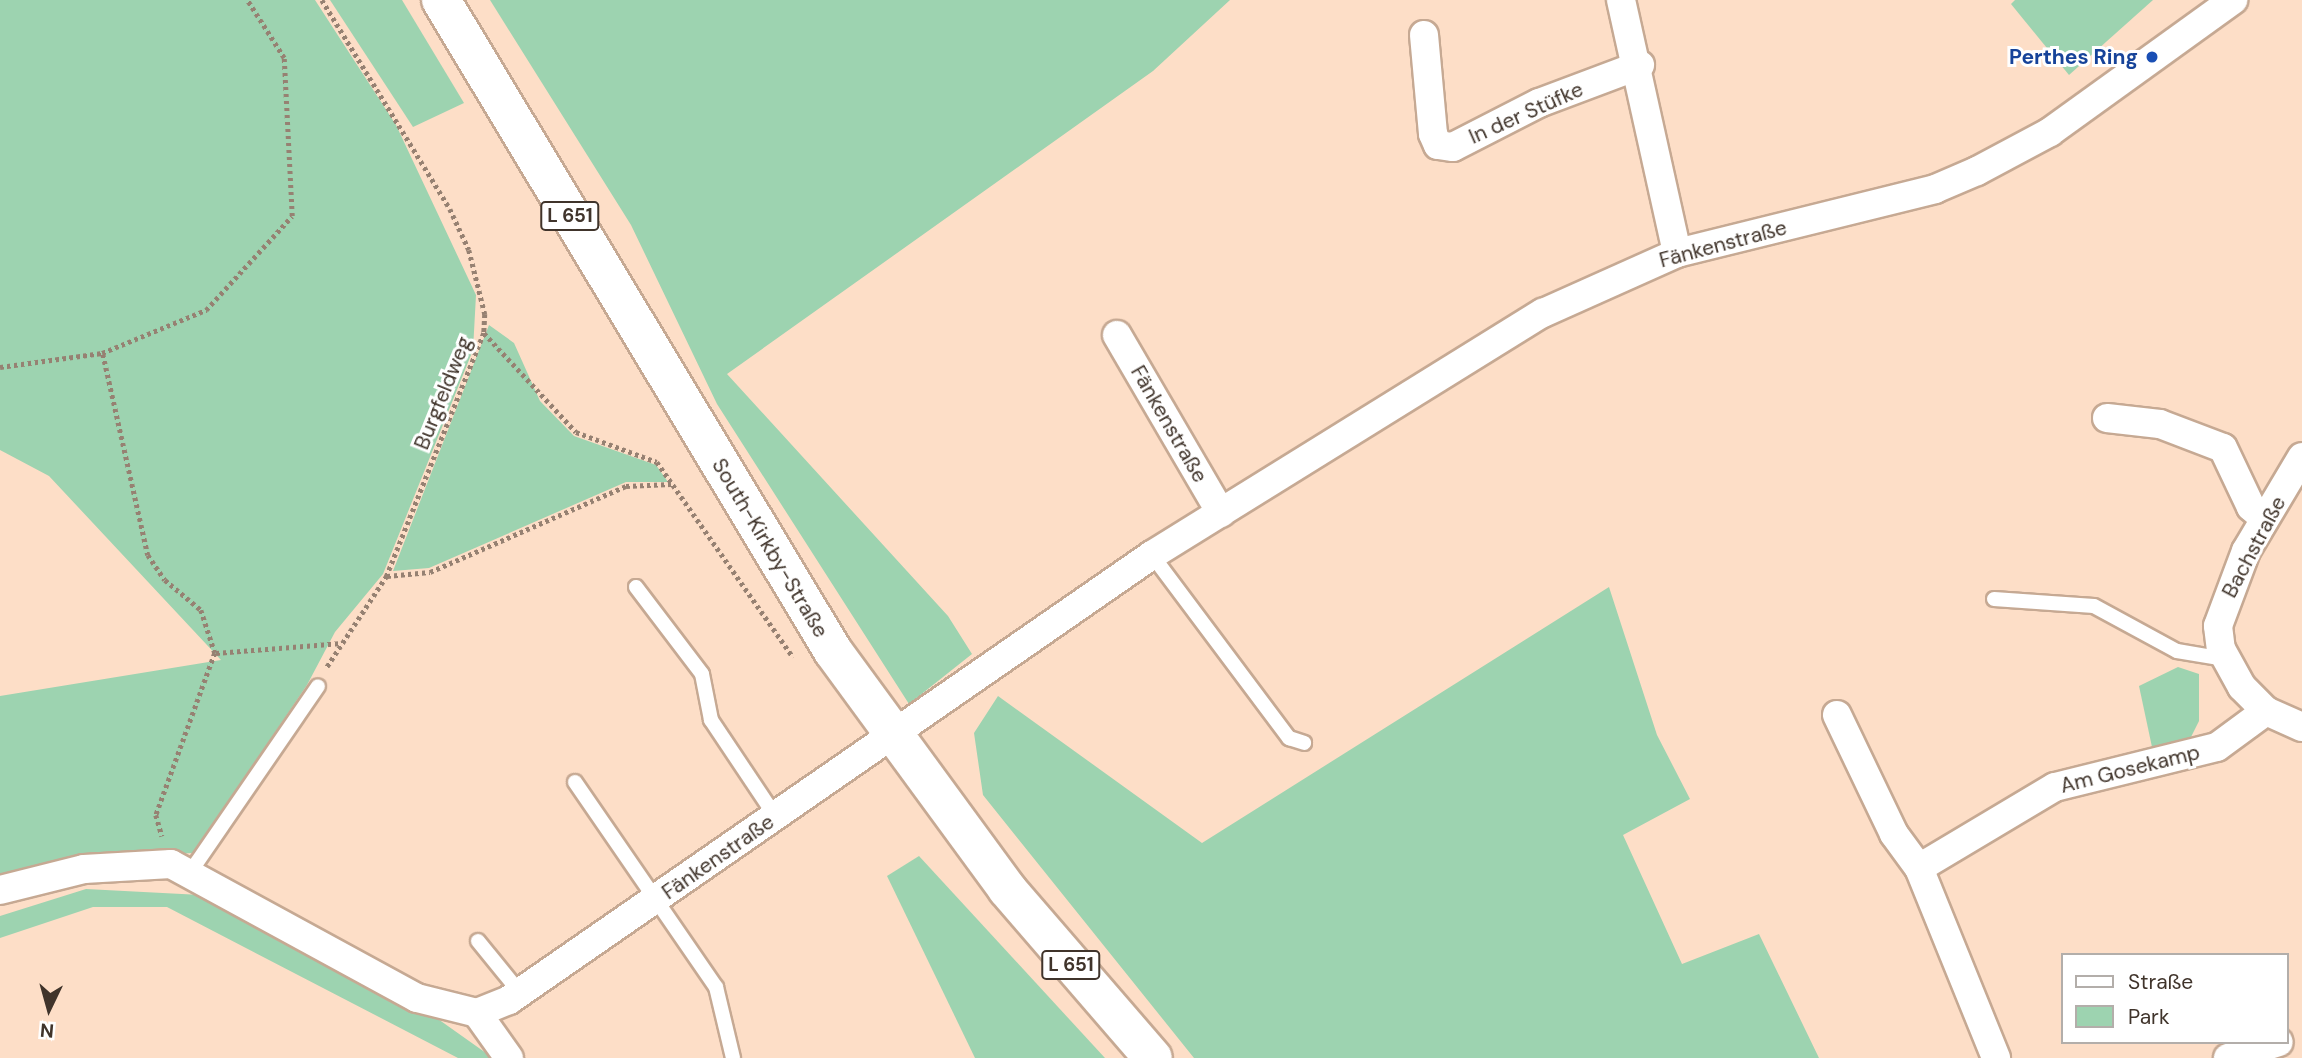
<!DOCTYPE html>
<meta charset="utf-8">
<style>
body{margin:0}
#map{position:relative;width:2302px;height:1058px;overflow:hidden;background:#fddec7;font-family:"DM Sans",sans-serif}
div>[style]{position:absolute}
.green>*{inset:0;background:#9dd3b0}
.path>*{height:4.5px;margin-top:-2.25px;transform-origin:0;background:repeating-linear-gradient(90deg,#968172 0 3.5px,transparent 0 7px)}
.roads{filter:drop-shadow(2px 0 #c6a993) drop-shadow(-2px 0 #c6a993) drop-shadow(0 2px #c6a993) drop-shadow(0 -2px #c6a993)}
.service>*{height:14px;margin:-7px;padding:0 7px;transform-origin:7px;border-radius:7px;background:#fff}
.minor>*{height:28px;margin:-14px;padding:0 14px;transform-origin:14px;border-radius:14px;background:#fff}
.primary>*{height:38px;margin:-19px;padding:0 19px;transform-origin:19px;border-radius:19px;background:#fff}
.dots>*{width:19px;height:19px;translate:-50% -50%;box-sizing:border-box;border:4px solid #fff;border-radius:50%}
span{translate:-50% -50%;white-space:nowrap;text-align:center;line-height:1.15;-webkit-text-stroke:6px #fff;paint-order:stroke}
.shield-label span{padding:2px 5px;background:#fff;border:2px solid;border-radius:5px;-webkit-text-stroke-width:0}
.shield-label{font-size:19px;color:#40342b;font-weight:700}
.transit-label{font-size:21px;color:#164399;font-weight:700}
.right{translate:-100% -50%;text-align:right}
.street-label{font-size:21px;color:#40342b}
.legend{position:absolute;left:2061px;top:953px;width:228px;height:91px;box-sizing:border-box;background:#fff;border:2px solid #b3aeaa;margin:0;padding:9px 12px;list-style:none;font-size:21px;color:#40342b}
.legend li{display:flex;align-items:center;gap:14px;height:35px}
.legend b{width:35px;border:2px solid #b3aeaa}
.north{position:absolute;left:14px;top:974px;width:70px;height:70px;-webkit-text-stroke:5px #fff;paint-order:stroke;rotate:185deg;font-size:19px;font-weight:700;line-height:28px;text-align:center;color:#40342b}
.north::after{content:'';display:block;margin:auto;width:24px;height:32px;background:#40342b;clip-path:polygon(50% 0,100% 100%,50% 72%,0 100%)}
</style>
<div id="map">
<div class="green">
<div style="clip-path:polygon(0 0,315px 0,396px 125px,476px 295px,473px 350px,383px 574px,335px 632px,307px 685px,194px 853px,108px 857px,0 883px,0 696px,221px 660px,49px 476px,0 450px)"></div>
<div style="clip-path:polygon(330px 0,402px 0,464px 103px,413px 127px)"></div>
<div style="clip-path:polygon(490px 0,1230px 0,1153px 71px,727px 374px,948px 616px,972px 654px,909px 704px,717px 404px,631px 225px)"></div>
<div style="clip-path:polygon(2015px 0,2153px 0,2069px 75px,2011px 4px)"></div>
<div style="clip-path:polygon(489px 325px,514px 343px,540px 401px,574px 436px,656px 465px,668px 482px,626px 482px,429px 568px,393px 571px)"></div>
<div style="clip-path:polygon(1609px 587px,1657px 735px,1690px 799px,1623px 835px,1682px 964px,1759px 934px,1819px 1058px,1194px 1058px,983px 795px,974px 733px,998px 696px,1202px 843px)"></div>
<div style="clip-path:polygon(2178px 667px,2199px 674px,2199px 721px,2191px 737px,2152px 747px,2139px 686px)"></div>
<div style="clip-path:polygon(919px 856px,1105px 1058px,975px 1058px,887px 876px)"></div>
<div style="clip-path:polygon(86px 889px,201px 895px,438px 1019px,493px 1058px,458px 1058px,167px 907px,93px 907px,0 938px,0 916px)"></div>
</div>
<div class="path">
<div style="left:322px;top:0;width:245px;rotate:58.5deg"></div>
<div style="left:450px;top:209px;width:45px;rotate:65.1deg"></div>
<div style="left:469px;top:250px;width:66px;rotate:76deg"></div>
<div style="left:485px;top:314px;width:19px;rotate:93deg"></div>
<div style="left:484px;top:333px;width:262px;rotate:111.8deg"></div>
<div style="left:387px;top:576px;width:111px;rotate:123.3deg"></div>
<div style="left:484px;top:333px;width:135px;rotate:47.1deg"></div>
<div style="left:576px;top:432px;width:86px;rotate:20.3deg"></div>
<div style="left:657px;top:462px;width:238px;rotate:55.1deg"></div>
<div style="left:103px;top:354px;width:206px;rotate:77.4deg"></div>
<div style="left:148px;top:555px;width:30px;rotate:56deg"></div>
<div style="left:165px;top:580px;width:47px;rotate:39.8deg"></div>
<div style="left:201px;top:610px;width:45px;rotate:72deg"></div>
<div style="left:215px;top:653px;width:172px;rotate:110deg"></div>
<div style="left:156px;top:815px;width:22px;rotate:74deg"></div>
<div style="left:0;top:367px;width:103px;rotate:-7.8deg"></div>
<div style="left:102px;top:353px;width:113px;rotate:-22.5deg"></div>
<div style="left:206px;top:310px;width:127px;rotate:-47.5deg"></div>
<div style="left:292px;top:216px;width:158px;rotate:-92.9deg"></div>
<div style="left:284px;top:58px;width:69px;rotate:-122.5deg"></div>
<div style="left:387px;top:576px;width:43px;rotate:-5.3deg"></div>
<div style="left:430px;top:572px;width:214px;rotate:-23.7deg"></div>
<div style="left:626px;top:486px;width:45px;rotate:-2.5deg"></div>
<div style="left:216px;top:653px;width:123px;rotate:-4.6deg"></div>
</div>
<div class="roads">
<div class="service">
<div style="left:1152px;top:555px;width:229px;rotate:53.2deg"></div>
<div style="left:1289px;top:738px;width:16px;rotate:18deg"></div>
<div style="left:636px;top:587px;width:109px;rotate:52.8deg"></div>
<div style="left:702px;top:674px;width:47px;rotate:78.9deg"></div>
<div style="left:711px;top:720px;width:117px;rotate:56.2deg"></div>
<div style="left:1994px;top:599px;width:100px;rotate:4deg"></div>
<div style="left:2094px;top:606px;width:94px;rotate:28.5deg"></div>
<div style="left:2177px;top:651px;width:49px;rotate:9.5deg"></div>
<div style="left:575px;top:782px;width:249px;rotate:55.5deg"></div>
<div style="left:716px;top:987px;width:73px;rotate:76.5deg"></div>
<div style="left:191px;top:871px;width:224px;rotate:-55.5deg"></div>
<div style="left:478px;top:941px;width:68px;rotate:50.9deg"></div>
</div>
<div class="minor">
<div style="left:1621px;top:0;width:259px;rotate:77.5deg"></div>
<div style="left:1424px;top:35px;width:99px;rotate:84.8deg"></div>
<div style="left:1433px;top:134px;width:12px;rotate:66deg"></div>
<div style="left:1438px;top:145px;width:15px;rotate:8deg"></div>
<div style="left:1453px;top:147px;width:97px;rotate:-27.1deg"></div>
<div style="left:1539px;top:103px;width:108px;rotate:-20.6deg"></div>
<div style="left:1117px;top:335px;width:206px;rotate:59.7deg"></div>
<div style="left:2107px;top:418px;width:53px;rotate:6.5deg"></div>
<div style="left:2160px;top:424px;width:67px;rotate:20.9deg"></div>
<div style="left:2223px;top:448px;width:65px;rotate:64.6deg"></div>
<div style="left:2251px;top:507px;width:18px;rotate:41deg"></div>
<div style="left:2302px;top:457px;width:109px;rotate:120.8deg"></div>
<div style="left:2246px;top:551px;width:80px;rotate:110.5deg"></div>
<div style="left:2218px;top:626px;width:23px;rotate:83deg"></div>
<div style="left:2221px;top:649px;width:43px;rotate:61.1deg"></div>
<div style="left:2242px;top:687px;width:34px;rotate:45deg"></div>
<div style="left:2266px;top:711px;width:39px;rotate:24deg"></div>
<div style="left:1837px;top:715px;width:132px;rotate:64.4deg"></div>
<div style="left:1894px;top:834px;width:42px;rotate:53.7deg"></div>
<div style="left:1919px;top:868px;width:205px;rotate:67.9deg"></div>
<div style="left:1919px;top:868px;width:158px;rotate:-30.8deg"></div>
<div style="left:2055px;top:787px;width:167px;rotate:-13.9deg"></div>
<div style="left:2217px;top:747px;width:61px;rotate:-36.3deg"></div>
<div style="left:0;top:890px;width:87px;rotate:-14deg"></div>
<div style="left:84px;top:869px;width:87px;rotate:-3.3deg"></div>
<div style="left:171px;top:864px;width:280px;rotate:28.6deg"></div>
<div style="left:417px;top:998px;width:62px;rotate:14deg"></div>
<div style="left:477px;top:1013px;width:35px;rotate:-22deg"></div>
<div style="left:509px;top:1000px;width:782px;rotate:-34.69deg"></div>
<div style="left:1152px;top:555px;width:460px;rotate:-31.8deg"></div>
<div style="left:1543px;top:313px;width:147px;rotate:-24.1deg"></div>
<div style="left:1677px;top:253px;width:266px;rotate:-13.9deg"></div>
<div style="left:1935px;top:189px;width:46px;rotate:-23.2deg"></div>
<div style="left:1977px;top:171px;width:83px;rotate:-28.1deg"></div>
<div style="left:2050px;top:132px;width:226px;rotate:-35.8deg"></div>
<div style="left:477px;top:1013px;width:55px;rotate:54.6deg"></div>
<div style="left:2228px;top:1058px;width:53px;rotate:-17.4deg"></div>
</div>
<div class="primary">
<div style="left:441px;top:0;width:760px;rotate:58.95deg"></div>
<div style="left:833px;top:651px;width:295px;rotate:53.8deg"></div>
<div style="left:1007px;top:889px;width:223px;rotate:49.2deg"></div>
</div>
</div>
<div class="dots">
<div style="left:2152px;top:57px;background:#1a4fb4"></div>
</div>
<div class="shield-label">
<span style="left:570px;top:216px">L 651</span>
<span style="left:1071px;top:965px">L 651</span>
</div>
<div class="transit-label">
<span class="right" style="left:2138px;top:57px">Perthes Ring</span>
</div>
<div class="street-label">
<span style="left:1526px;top:113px;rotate:-24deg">In der Stüfke</span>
<span style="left:1723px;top:244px;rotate:-15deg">Fänkenstraße</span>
<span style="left:443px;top:393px;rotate:-68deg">Burgfeldweg</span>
<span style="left:1169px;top:424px;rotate:60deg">Fänkenstraße</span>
<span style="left:2254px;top:547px;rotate:-62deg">Bachstraße</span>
<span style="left:770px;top:548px;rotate:59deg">South-Kirkby-Straße</span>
<span style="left:2130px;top:769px;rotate:-14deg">Am Gosekamp</span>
<span style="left:718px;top:857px;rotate:-35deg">Fänkenstraße</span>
</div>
<ul class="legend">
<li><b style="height:9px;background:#fff"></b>Straße</li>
<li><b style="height:19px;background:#9dd3b0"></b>Park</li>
</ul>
<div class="north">N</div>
</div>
